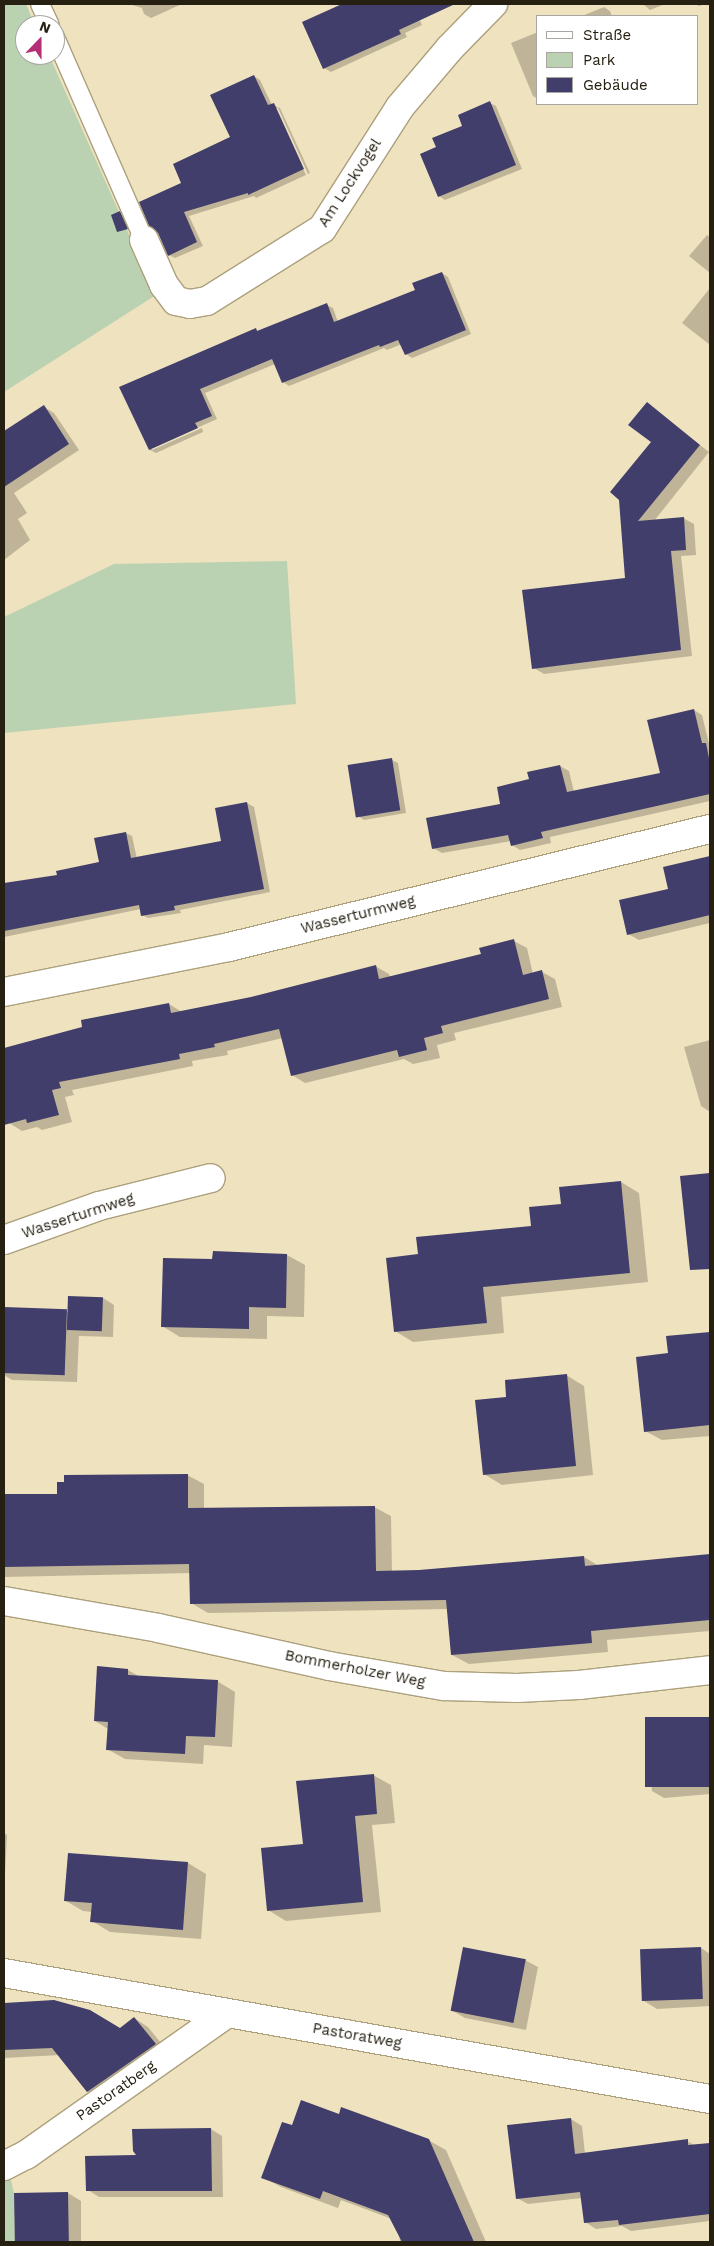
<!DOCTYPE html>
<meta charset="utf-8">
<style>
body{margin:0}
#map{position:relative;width:714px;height:2246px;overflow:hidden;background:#efe2be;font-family:"Work Sans",sans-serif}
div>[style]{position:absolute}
.green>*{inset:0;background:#bbd2b2}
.shadow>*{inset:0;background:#0003}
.building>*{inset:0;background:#413e6b;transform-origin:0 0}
.roads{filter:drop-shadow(1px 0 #aca07d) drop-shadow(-1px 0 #aca07d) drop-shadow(0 1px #aca07d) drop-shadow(0 -1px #aca07d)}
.service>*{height:18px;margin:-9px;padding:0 9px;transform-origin:9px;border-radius:9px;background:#fff}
.minor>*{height:28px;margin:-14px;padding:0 14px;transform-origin:14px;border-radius:14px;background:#fff}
span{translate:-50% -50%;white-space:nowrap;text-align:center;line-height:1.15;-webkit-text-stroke:5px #fff;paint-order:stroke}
.street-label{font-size:15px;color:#252012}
.frame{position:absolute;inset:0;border:5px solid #252012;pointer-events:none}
.legend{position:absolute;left:536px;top:15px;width:162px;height:90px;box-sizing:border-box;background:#fff;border:1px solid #a8a6a0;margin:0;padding:6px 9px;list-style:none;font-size:15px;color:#252012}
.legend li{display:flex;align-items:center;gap:10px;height:25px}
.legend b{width:25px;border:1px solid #a8a6a0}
.north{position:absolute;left:15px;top:15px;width:50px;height:50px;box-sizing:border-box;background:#fff;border:1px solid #a8a6a0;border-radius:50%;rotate:22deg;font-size:14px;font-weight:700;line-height:20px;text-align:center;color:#252012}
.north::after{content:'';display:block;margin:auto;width:18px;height:22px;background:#b32f76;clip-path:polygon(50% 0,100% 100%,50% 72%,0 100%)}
</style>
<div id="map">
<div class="green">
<div style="clip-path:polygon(4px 4px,26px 4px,35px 25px,25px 25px,25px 55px,49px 55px,156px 295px,4px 392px)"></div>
<div style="clip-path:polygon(287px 561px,296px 704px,4px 733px,4px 617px,114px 564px)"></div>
<div style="clip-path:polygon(10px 2176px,14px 2193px,15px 2242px,4px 2242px,4px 2178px)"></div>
</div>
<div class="shadow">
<div style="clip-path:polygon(129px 4px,182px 4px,151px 18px,144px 14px,142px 8px)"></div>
<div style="clip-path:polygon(339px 4px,412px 4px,422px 25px,405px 33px,407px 37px,331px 72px,324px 68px)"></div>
<div style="clip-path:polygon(643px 4px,665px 4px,650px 10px)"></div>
<div style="clip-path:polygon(695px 4px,706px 4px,699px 6px)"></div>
<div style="clip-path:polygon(604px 7px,610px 11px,612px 16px,582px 16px)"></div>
<div style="clip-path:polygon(538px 32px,538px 99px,533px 96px,511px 43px)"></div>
<div style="clip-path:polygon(254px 76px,260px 80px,272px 105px,280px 108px,310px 173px,308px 174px,278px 108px,275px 108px,306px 175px,256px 198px,254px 196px,189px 216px,203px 246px,175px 258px,169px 255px,183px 184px,232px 138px)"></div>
<div style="clip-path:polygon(490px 103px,496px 106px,522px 169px,445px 200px,439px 196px,437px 148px)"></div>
<div style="clip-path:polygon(707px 235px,710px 237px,710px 273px,689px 256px)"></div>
<div style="clip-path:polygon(442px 273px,448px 277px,471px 334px,412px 358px,406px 354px,402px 344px,387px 350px,384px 348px,289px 386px,283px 382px,275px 364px,205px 393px,217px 419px,152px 448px,152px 450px,202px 428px,203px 432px,156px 453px,150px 450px,121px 387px,256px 330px,259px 331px,327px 305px,333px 308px,338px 322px,417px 291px)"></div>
<div style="clip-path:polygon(710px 288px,710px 345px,682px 323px)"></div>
<div style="clip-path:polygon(647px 404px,709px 452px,654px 521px,683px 518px,694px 524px,696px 555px,681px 556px,692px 656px,544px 674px,534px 668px,626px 579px,653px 442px)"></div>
<div style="clip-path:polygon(44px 407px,54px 413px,79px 450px,14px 493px,27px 513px,18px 519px,30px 540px,4px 560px,4px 433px)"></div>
<div style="clip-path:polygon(694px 710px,702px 715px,710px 748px,710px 801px,550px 837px,551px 843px,520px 850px,512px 845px,511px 841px,442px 853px,433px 848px,502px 805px,530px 780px,560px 766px,569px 771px,574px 792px,661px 774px)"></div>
<div style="clip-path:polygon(392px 760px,398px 763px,406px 813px,364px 820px,358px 816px)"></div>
<div style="clip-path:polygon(247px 803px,254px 807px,270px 892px,180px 910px,181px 913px,148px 918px,142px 915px,141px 909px,4px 937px,4px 884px,58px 876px,100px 863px,126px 833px,132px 836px,137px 859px,223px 842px)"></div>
<div style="clip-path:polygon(710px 857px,710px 923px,639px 940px,628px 934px,670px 890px,664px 868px)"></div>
<div style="clip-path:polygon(514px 941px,527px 948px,533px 974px,542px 972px,555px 979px,562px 1007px,454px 1033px,456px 1040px,437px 1045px,440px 1058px,413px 1064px,404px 1059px,305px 1083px,292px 1075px,283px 1038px,227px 1051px,228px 1055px,192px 1061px,193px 1066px,72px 1090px,74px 1095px,65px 1097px,72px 1122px,42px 1130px,37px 1127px,22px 1131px,9px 1123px,6px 1116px,4px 1117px,4px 1049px,169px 1004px,182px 1012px,251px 998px,375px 966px,389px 974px,390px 977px,482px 954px)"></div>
<div style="clip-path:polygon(710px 1040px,710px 1112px,701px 1106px,684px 1047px)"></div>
<div style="clip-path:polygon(710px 1174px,710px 1253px,706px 1254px)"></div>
<div style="clip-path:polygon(621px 1182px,639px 1193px,648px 1282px,501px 1297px,504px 1333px,413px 1342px,395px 1331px,419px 1255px,533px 1227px,562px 1205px)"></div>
<div style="clip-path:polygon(287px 1255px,305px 1265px,304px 1317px,267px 1316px,267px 1339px,180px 1337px,162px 1326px,214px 1261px)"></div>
<div style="clip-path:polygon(103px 1298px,114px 1305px,113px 1337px,79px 1336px,77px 1382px,12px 1380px,4px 1375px,4px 1309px,68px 1312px)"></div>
<div style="clip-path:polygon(710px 1333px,710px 1436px,662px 1440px,645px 1431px,669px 1354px,668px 1337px)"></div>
<div style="clip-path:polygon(566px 1375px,584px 1386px,593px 1475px,502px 1485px,484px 1474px,508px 1398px)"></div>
<div style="clip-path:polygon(187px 1475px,204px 1484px,204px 1509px,374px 1507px,391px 1516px,392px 1572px,420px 1572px,584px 1557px,599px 1566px,710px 1556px,710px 1631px,607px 1640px,608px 1652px,469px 1664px,452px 1655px,448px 1609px,208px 1613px,191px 1603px,191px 1573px,4px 1577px,4px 1496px,58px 1495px)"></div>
<div style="clip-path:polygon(128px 1670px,140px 1677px,217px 1681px,235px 1692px,232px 1747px,204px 1745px,203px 1764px,125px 1759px,107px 1749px,108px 1729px,95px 1721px)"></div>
<div style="clip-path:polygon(710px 1718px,710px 1794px,664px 1798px,652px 1791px,646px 1724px)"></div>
<div style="clip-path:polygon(373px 1775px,391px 1785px,395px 1823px,372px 1825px,381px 1912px,286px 1921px,268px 1910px,304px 1845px)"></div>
<div style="clip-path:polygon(4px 1833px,7px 1835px,4px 1893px)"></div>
<div style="clip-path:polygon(69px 1854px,188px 1863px,206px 1874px,201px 1939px,110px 1932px,92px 1921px,92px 1912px,83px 1911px,66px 1901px)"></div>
<div style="clip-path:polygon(701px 1948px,710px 1954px,710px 2006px,657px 2009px,644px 2001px)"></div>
<div style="clip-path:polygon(525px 1960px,538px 1967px,526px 2030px,465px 2018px,453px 2011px)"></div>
<div style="clip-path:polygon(54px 2002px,120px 2029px,134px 2018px,148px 2027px,169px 2053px,102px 2100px,88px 2092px,60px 2055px,4px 2058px,4px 2004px)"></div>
<div style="clip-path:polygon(340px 2115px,428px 2140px,446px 2150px,486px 2242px,400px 2242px,399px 2233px,392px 2219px,341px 2200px,338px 2208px,281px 2187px,263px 2177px,293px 2127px)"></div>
<div style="clip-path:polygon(571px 2119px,582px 2126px,585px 2154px,687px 2141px,696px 2146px,710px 2144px,710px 2221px,631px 2231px,622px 2226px,596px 2229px,585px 2222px,582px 2198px,528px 2204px,517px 2198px)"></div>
<div style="clip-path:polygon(211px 2129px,222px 2136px,223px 2197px,99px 2197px,88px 2190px,139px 2156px)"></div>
<div style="clip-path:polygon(68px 2193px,81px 2201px,81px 2242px,16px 2242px,15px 2194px)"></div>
</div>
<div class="building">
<div style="clip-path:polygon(342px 4px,455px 4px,399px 30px,401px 34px,323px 69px,302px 22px)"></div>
<div style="clip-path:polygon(254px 75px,268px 105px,274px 103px,304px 169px,248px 195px,248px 193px,184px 212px,197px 242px,168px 256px,158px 233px,149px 226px,139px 202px,181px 183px,173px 164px,230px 137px,210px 95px)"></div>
<div style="clip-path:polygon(490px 101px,516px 165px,438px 197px,420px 154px,436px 147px,432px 138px,462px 126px,458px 115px)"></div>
<div style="clip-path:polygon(120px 211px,128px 229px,117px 232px,111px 215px)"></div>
<div style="clip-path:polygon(442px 272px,466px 330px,405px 355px,398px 340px,380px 347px,379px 345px,282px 383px,272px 359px,200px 389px,212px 416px,195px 423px,198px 428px,149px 450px,119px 387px,256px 328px,257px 331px,327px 303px,334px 322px,415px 290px,412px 283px)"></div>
<div style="clip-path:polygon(647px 402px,700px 445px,638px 521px,684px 517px,686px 550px,671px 551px,681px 650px,532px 669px,522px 590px,625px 578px,619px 500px,610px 492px,651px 442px,628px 425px)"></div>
<div style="clip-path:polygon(44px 405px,69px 444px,4px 487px,4px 431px)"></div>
<div style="clip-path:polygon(694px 709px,702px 743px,706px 743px,710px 763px,710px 794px,541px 832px,543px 838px,511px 846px,508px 835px,432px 849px,426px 818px,500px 804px,497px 787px,529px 779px,527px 772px,560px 765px,567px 792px,660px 773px,647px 720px)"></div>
<div style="left:392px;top:758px;width:53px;height:45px;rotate:81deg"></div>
<div style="clip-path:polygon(247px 802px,264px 889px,174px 906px,175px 910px,141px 916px,139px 905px,4px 931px,4px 883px,57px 875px,56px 871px,99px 862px,94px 838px,126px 832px,131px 858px,221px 841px,215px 808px)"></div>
<div style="clip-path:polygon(710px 856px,710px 915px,627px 935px,619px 900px,668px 889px,663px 867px)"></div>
<div style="clip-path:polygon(514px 939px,523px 975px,542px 970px,549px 999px,441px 1026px,443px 1033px,424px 1038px,427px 1050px,399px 1057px,397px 1050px,291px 1076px,279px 1029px,214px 1044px,215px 1047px,179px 1054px,180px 1059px,59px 1082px,61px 1088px,52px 1090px,59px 1115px,27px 1123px,26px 1119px,4px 1125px,4px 1048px,82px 1027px,81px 1020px,169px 1003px,171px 1013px,251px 997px,376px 965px,379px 979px,481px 954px,479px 948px)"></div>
<div style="clip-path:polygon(710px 1173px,710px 1269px,690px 1270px,680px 1176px)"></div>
<div style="clip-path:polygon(621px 1181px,630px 1273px,483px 1287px,487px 1323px,394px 1332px,386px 1258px,418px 1254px,416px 1237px,531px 1226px,529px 1207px,561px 1204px,559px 1187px)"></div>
<div style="clip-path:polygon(213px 1251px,287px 1254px,286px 1308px,249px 1307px,249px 1329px,161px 1327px,163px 1258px,212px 1259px)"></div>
<div style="left:68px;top:1296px;width:35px;height:34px;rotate:2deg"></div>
<div style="left:4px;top:1307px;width:63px;height:66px;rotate:2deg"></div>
<div style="clip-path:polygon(710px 1332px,710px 1425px,644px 1432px,636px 1357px,668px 1353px,666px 1336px)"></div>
<div style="clip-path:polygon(567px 1374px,576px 1466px,483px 1475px,475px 1400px,506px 1397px,505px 1380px)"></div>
<div style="clip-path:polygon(188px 1474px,188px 1508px,375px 1506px,376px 1571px,419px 1570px,584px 1556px,585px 1566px,710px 1554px,710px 1620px,591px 1631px,592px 1643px,451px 1655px,446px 1600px,190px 1604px,189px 1564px,4px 1567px,4px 1494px,57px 1494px,57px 1482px,64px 1482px,64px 1475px)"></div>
<div style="clip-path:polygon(97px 1666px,128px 1669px,128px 1675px,218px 1680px,215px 1737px,186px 1736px,185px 1754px,106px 1750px,108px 1722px,94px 1721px)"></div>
<div style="left:710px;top:1717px;width:70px;height:65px;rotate:90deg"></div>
<div style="clip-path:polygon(374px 1774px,377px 1814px,355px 1816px,363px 1902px,267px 1911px,261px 1848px,303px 1844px,296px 1781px)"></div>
<div style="clip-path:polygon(68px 1853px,188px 1862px,183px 1930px,90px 1922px,92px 1903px,64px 1901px)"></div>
<div style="left:463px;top:1947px;width:64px;height:65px;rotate:11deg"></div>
<div style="left:701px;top:1947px;width:52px;height:61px;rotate:88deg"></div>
<div style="clip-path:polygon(54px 2000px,90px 2010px,120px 2028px,134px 2017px,156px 2044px,87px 2092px,52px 2048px,4px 2050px,4px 2003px)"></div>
<div style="clip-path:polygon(301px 2100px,339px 2114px,341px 2107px,429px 2139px,474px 2242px,402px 2242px,388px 2215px,323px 2191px,320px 2199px,261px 2178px,282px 2122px,292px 2125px)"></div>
<div style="clip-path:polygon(571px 2118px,575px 2154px,688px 2139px,688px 2145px,710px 2143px,710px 2214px,619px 2225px,618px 2220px,584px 2223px,580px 2192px,516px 2199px,507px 2125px)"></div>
<div style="clip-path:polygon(211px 2128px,212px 2191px,86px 2191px,85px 2156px,136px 2155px,133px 2151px,132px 2129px)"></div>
<div style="left:68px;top:2192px;width:50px;height:54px;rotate:89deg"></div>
</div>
<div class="roads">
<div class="service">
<div style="left:40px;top:4px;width:23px;rotate:65deg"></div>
<div style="left:55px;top:37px;width:222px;rotate:66.3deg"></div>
</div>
<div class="minor">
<div style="left:144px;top:240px;width:49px;rotate:66deg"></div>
<div style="left:164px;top:285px;width:20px;rotate:53deg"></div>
<div style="left:176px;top:301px;width:14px;rotate:12deg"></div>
<div style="left:190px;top:304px;width:17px;rotate:-10deg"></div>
<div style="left:207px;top:301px;width:136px;rotate:-32.1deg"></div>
<div style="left:322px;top:229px;width:145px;rotate:-57.4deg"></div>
<div style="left:400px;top:107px;width:77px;rotate:-49.7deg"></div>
<div style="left:450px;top:48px;width:62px;rotate:-45.7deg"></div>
<div style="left:4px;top:992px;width:229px;rotate:-11.3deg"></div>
<div style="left:229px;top:947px;width:495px;rotate:-13.8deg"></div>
<div style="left:4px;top:1240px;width:101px;rotate:-19.7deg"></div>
<div style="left:99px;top:1206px;width:115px;rotate:-14deg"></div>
<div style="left:4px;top:1601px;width:156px;rotate:9.9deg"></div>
<div style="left:158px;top:1628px;width:175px;rotate:12.5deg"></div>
<div style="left:329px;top:1666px;width:117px;rotate:9.9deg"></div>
<div style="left:444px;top:1686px;width:73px;rotate:1.6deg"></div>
<div style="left:517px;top:1688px;width:62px;rotate:-2.8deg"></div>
<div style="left:579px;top:1685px;width:132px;rotate:-6.5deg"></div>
<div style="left:4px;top:1973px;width:717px;rotate:10.12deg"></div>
<div style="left:4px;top:2166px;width:25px;rotate:-27deg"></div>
<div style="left:26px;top:2155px;width:246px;rotate:-35.2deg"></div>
</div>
</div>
<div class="street-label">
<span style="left:350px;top:183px;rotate:-57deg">Am Lockvogel</span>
<span style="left:358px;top:915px;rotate:-14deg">Wasserturmweg</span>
<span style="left:78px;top:1216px;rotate:-18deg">Wasserturmweg</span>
<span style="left:355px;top:1669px;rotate:11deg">Bommerholzer Weg</span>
<span style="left:357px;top:2036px;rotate:10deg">Pastoratweg</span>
<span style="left:116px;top:2091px;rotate:-35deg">Pastoratberg</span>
</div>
<div class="frame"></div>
<ul class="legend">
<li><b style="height:6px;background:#fff"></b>Straße</li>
<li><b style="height:14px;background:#bbd2b2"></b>Park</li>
<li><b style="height:14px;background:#413e6b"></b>Gebäude</li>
</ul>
<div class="north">N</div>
</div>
